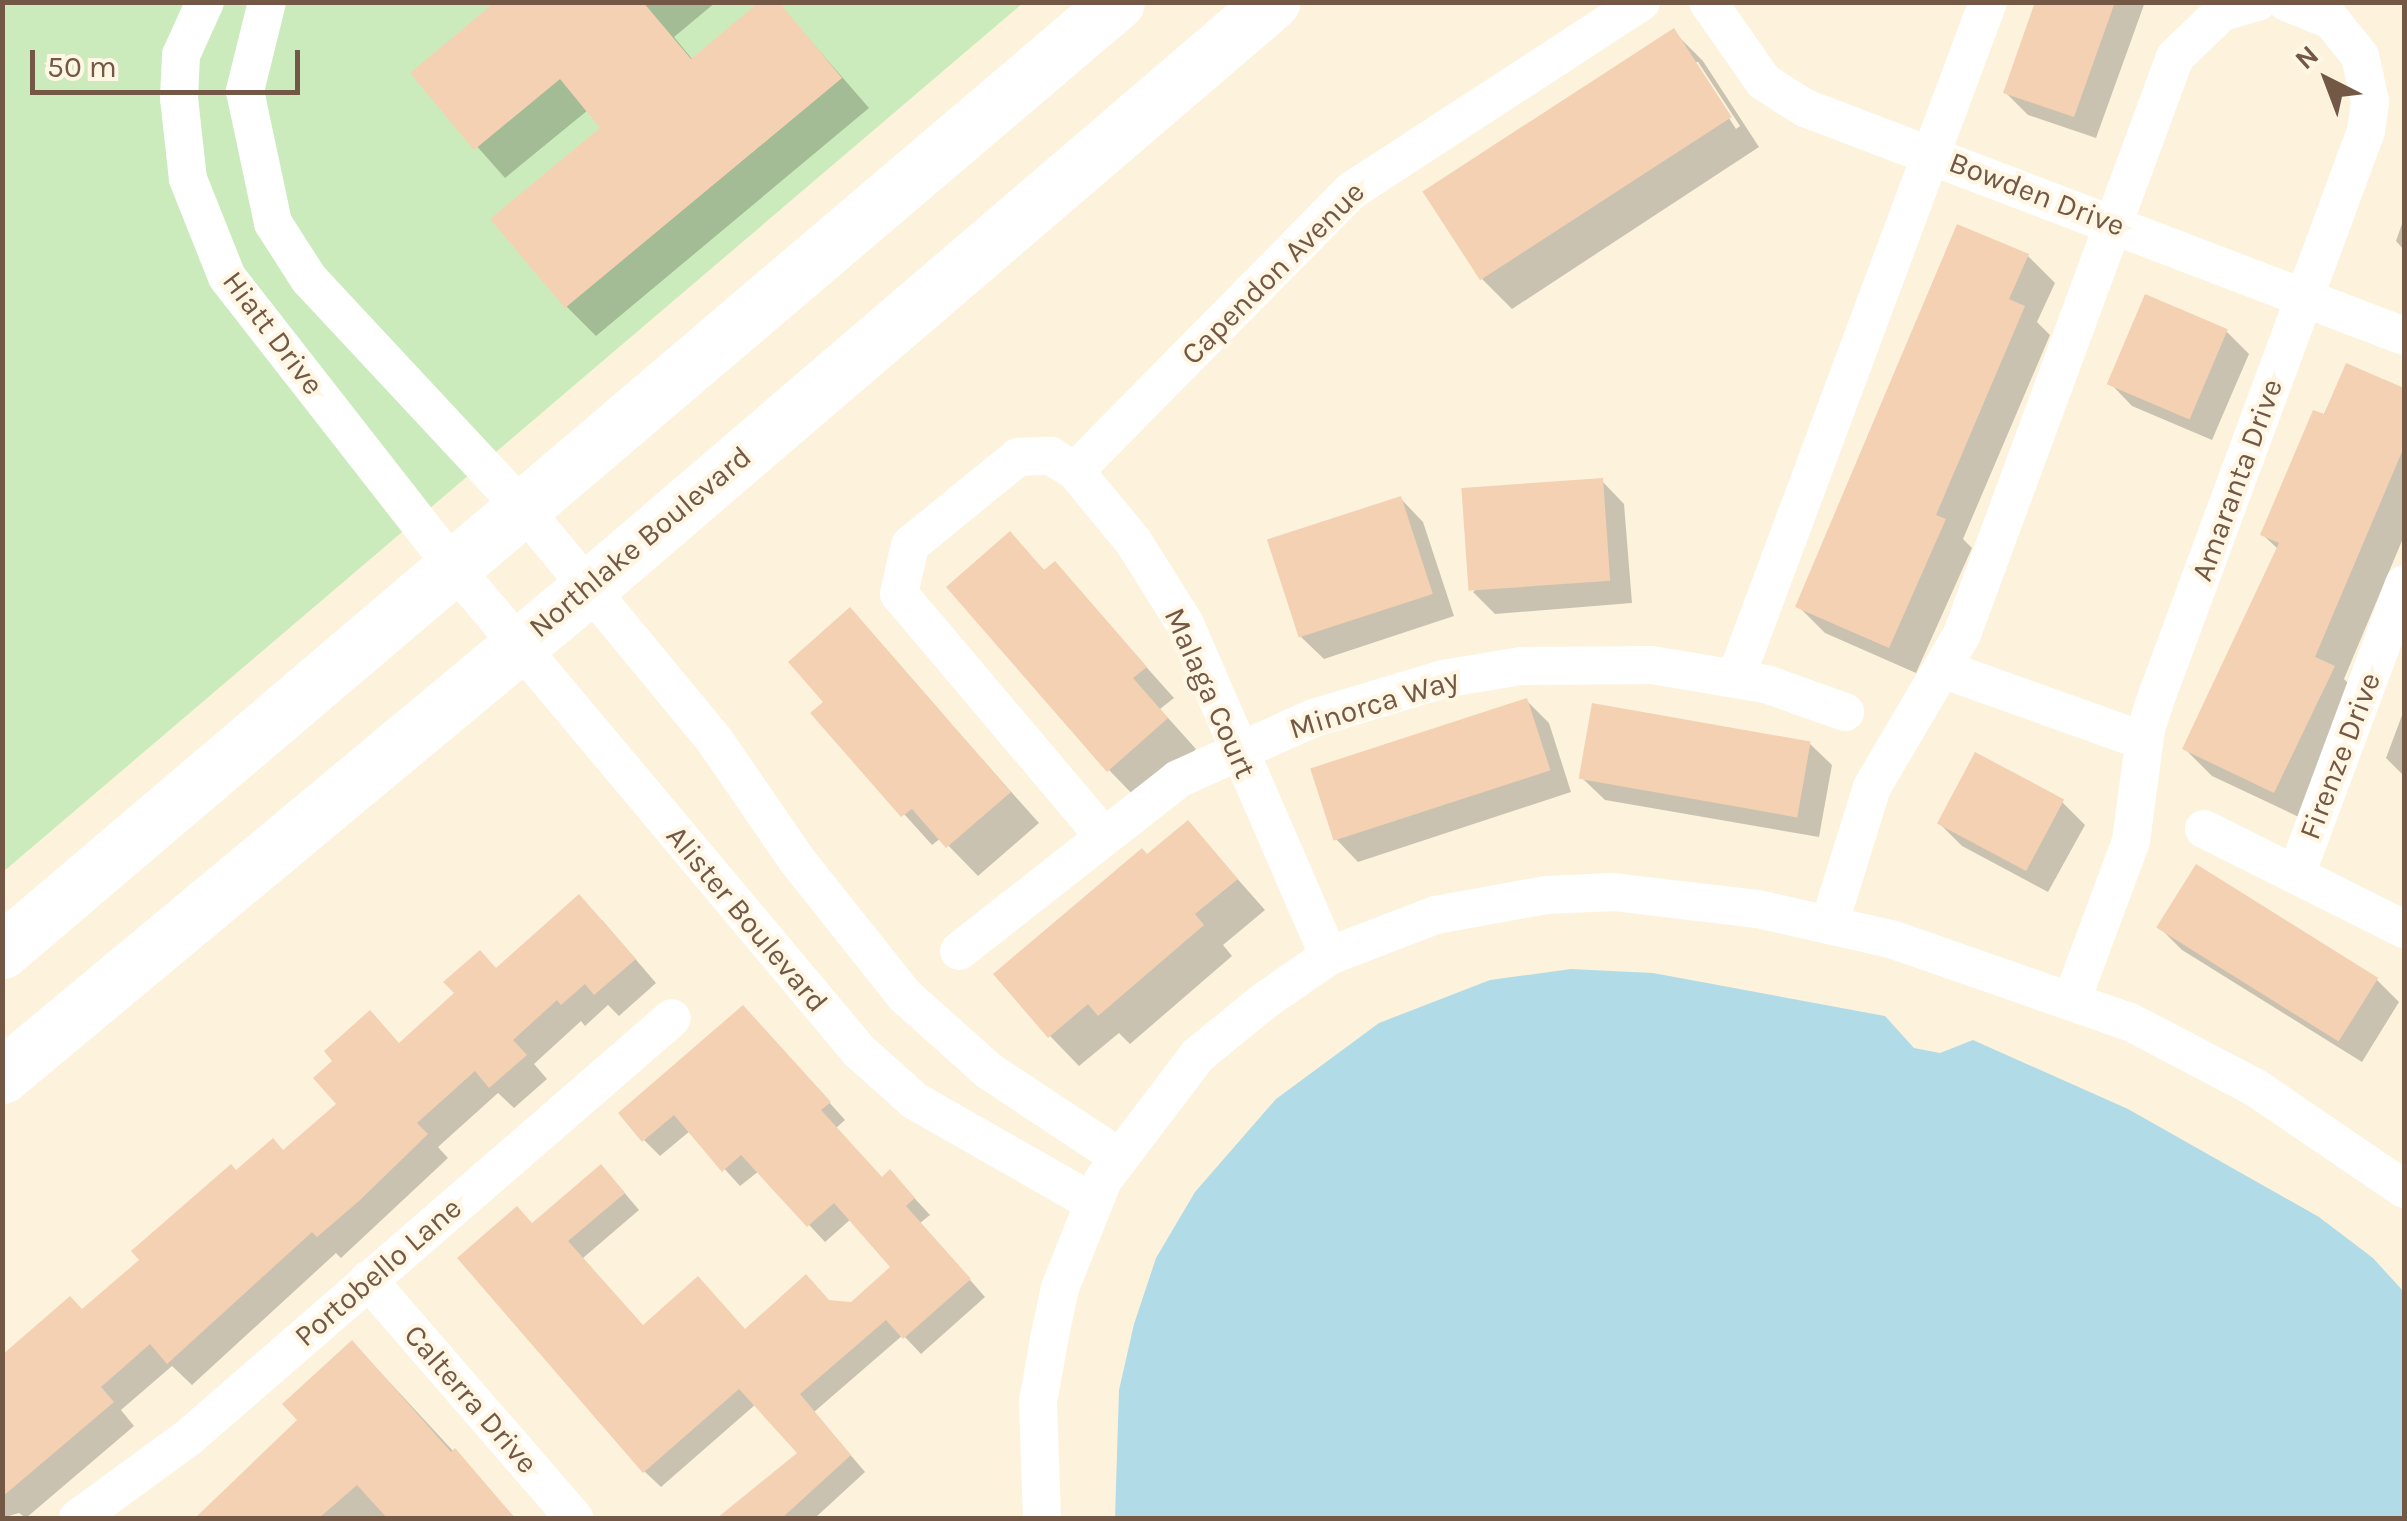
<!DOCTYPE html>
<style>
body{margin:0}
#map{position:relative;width:2407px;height:1521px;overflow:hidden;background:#fdf3dd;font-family:Karla,sans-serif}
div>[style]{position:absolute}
.green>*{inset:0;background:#ccebbc}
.water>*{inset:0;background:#b1dce7}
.shadow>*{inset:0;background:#0003}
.building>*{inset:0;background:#f4d1b3;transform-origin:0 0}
.minor>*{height:38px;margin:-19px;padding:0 19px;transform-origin:19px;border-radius:19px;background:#fff}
.secondary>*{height:55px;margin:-27.5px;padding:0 27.5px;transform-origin:27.5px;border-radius:27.5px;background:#fff}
span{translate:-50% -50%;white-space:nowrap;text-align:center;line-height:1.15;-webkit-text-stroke:8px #fff6e4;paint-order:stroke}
.street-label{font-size:30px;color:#735845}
.frame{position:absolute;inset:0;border:5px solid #735845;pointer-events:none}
.north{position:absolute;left:2277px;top:30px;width:100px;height:100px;-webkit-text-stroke:8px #fff6e4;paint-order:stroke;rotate:318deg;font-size:28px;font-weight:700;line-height:40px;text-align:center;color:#735845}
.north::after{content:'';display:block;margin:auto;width:35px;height:45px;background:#735845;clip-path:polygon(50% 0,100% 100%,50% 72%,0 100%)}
.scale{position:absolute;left:30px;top:50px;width:270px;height:45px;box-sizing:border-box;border:5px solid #735845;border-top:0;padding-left:12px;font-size:30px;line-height:35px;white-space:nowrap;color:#735845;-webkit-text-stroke:8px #fff6e4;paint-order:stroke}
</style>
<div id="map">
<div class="green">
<div style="clip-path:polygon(3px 3px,1023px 3px,3px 872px)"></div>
</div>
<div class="water">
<div style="clip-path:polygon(1571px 969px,1653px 973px,1885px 1016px,1914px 1048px,1940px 1053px,1973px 1040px,2128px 1109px,2319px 1217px,2373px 1258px,2404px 1292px,2404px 1518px,1115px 1518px,1119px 1390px,1134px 1324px,1156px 1258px,1195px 1192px,1276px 1099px,1379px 1023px,1490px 980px)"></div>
</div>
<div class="shadow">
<div style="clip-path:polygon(499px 2px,716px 2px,674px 37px,693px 60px,777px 2px,869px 108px,596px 336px,567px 307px,604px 128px,588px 110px,505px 178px,413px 74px)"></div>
<div style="clip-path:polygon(2038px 2px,2145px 2px,2096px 138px,2028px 115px,2005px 92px)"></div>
<div style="clip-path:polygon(evenodd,1673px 31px,1703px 61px,1759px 147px,1512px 309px,1482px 279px,1673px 31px,1693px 62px,1698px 62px,1740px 126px,1736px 129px,1693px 62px)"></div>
<div style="clip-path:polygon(2404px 218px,2404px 250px,2396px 241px)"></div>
<div style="clip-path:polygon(2028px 256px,2055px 283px,2037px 322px,2050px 335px,1963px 539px,1972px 548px,1916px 673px,1825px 633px,1798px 606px)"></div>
<div style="clip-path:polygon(2227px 332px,2249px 354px,2212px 440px,2132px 406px,2110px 383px)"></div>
<div style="clip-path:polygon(2348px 366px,2404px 390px,2404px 536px,2344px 679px,2360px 695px,2301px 818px,2212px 776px,2185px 749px,2279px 550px,2263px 535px)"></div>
<div style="clip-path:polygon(1602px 481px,1624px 504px,1632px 603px,1495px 614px,1473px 592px)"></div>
<div style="clip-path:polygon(1401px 499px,1423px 522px,1454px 616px,1324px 659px,1301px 637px)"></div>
<div style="clip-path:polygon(1010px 535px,1046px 572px,1055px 565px,1174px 698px,1160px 709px,1196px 749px,1138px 800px,1109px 770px)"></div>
<div style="clip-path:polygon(850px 611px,1039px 823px,978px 876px,941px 838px,932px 845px,813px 713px,826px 702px)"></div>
<div style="clip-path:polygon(1526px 700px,1549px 723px,1571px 792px,1358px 862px,1336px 839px)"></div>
<div style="clip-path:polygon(2404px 710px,2404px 776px,2386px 758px)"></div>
<div style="clip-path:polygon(1809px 743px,1832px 765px,1819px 837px,1605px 800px,1582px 778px)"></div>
<div style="clip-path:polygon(2062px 802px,2085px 825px,2048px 892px,1962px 846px,1940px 824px)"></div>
<div style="clip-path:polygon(1188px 823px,1265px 910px,1223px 945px,1232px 956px,1130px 1044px,1119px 1033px,1079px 1066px,1050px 1036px)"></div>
<div style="clip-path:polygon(602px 920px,656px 983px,619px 1016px,608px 1005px,585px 1026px,581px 1021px,534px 1064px,547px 1079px,514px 1108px,498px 1093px,438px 1147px,448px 1158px,341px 1258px,336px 1253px,192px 1385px,172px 1366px,121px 1410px,134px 1426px,26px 1518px,19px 1513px,2px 1518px,2px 1356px,83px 1312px,236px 1173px,284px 1153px,400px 1045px,497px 970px)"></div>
<div style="clip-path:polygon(2160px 928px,2377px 980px,2399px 1002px,2362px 1062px,2182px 950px)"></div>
<div style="clip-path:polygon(759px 1024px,845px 1120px,836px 1128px,882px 1180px,906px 1189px,930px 1215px,920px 1223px,985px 1297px,921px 1354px,903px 1335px,814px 1412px,865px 1472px,815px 1518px,721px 1518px,800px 1453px,756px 1404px,661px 1487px,644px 1471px,532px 1225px,617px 1184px,639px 1210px,583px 1258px,644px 1328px,746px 1332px,830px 1303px,852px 1304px,893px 1268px,851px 1219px,825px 1242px,759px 1171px,740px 1186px,690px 1131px,660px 1156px,644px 1140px)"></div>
<div style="clip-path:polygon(369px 1360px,515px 1518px,198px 1518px,301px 1420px)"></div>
</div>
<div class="building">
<div style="clip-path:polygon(495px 2px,643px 2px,691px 59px,759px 2px,779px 2px,842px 78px,565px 308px,490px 219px,600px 128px,560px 79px,474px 150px,410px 73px)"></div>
<div style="clip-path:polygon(2035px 2px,2115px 2px,2074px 117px,2003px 93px)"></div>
<div style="left:1674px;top:28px;width:106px;height:300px;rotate:57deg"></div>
<div style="clip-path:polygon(1957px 224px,2029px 254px,2009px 299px,2025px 306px,1936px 515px,1946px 519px,1889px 648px,1795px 607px)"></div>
<div style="left:2145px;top:294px;width:90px;height:98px;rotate:23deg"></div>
<div style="clip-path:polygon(2346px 363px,2404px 388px,2404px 447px,2315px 657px,2335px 666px,2274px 793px,2182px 749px,2279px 543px,2260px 535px,2313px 410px,2324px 414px)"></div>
<div style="left:1603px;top:478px;width:103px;height:142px;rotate:86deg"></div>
<div style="left:1401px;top:496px;width:103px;height:141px;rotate:72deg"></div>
<div style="clip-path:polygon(1010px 531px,1044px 570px,1055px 561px,1147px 667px,1133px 678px,1168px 718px,1107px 772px,946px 587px)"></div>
<div style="clip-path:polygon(850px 607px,1011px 792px,946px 848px,912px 809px,901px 817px,810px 713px,823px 702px,788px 662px)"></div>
<div style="left:1527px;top:698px;width:76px;height:228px;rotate:72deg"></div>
<div style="left:1592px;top:703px;width:222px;height:77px;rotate:10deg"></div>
<div style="left:1975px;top:752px;width:101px;height:81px;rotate:28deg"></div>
<div style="clip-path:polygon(1188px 820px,1238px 879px,1195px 914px,1204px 925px,1098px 1016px,1088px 1004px,1048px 1038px,993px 974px,1142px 848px,1147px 854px)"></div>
<div style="left:2196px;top:864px;width:215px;height:75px;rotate:32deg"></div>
<div style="clip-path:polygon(579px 894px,636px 959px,594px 995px,585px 984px,561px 1005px,557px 1000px,513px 1040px,527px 1055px,489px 1088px,475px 1071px,417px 1123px,428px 1134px,359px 1201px,317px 1237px,312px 1232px,167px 1364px,150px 1344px,101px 1387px,114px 1402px,2px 1497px,2px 1355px,70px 1296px,82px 1309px,139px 1260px,131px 1251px,231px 1164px,236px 1170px,273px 1138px,283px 1150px,336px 1104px,313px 1078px,332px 1061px,324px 1051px,370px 1010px,399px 1043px,454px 993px,443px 982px,480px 950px,496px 968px)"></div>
<div style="clip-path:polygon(743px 1005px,831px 1102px,821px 1110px,882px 1177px,890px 1169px,915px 1198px,906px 1206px,971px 1279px,903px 1339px,886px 1320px,800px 1394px,851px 1455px,782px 1518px,717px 1518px,797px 1453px,739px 1389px,643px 1473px,457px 1258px,517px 1206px,532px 1223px,601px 1164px,625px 1193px,568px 1241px,643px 1325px,698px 1276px,745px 1329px,806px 1274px,829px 1300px,851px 1302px,890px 1267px,834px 1203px,807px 1227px,741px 1155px,722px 1172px,674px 1115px,642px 1142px,618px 1113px)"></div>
<div style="clip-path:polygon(352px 1340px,451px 1452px,455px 1448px,515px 1518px,387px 1518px,357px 1485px,319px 1518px,195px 1518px,297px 1420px,282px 1404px)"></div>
</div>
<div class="minor">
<div style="left:205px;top:2px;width:58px;rotate:114.4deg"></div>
<div style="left:181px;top:55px;width:43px;rotate:92.7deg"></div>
<div style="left:179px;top:98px;width:81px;rotate:83.7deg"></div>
<div style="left:188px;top:179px;width:105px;rotate:68.3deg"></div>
<div style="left:227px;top:277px;width:372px;rotate:52deg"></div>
<div style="left:456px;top:570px;width:628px;rotate:50.04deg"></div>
<div style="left:859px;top:1051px;width:75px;rotate:41.8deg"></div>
<div style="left:915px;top:1101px;width:206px;rotate:29.7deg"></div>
<div style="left:267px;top:2px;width:92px;rotate:103.9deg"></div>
<div style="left:245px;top:91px;width:135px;rotate:78deg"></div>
<div style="left:273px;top:223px;width:67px;rotate:57.3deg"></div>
<div style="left:309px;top:279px;width:317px;rotate:47deg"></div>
<div style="left:525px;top:511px;width:298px;rotate:50.4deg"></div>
<div style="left:715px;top:741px;width:143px;rotate:55.5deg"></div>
<div style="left:796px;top:859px;width:174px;rotate:51.5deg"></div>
<div style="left:904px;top:995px;width:114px;rotate:41.8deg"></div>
<div style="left:989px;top:1071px;width:156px;rotate:33.5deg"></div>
<div style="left:1708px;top:2px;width:98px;rotate:55deg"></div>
<div style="left:1764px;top:82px;width:49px;rotate:32.4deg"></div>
<div style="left:1805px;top:108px;width:641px;rotate:20.84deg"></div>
<div style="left:1075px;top:471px;width:393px;rotate:-45.4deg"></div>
<div style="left:1351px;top:191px;width:346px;rotate:-33.1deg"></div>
<div style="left:1945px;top:670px;width:211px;rotate:19.6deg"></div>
<div style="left:1736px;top:677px;width:721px;rotate:-69.53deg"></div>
<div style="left:2204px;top:829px;width:224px;rotate:26.6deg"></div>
<div style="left:1102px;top:834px;width:314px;rotate:-130.2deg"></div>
<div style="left:899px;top:594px;width:50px;rotate:-77.3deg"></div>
<div style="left:910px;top:545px;width:139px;rotate:-39.2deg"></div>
<div style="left:1018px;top:457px;width:33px;rotate:-2deg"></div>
<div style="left:1051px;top:456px;width:28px;rotate:32deg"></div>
<div style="left:1075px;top:471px;width:91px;rotate:50.4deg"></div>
<div style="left:1133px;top:541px;width:98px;rotate:57.9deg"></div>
<div style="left:1185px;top:624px;width:362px;rotate:66.6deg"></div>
<div style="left:2297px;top:872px;width:307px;rotate:-69.6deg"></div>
<div style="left:1829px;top:925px;width:145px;rotate:-72.7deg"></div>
<div style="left:1872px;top:787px;width:178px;rotate:-59.5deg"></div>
<div style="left:1962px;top:634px;width:615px;rotate:-69.74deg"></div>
<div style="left:2175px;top:57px;width:65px;rotate:-43.8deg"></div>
<div style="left:2222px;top:12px;width:37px;rotate:-16deg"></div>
<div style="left:959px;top:951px;width:278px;rotate:-38.1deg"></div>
<div style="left:1178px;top:779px;width:149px;rotate:-24.2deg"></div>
<div style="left:1314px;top:718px;width:135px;rotate:-16.8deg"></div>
<div style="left:1443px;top:679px;width:79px;rotate:-9.5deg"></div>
<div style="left:1521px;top:666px;width:131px;rotate:-0.4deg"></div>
<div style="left:1652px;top:665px;width:116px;rotate:9.5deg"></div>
<div style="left:1766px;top:684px;width:84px;rotate:19.5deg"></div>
<div style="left:2073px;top:997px;width:166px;rotate:-69.6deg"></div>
<div style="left:2131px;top:841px;width:113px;rotate:-82.4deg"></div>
<div style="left:2146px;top:729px;width:38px;rotate:-72deg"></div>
<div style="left:2158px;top:693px;width:599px;rotate:-69.69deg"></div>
<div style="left:2366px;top:131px;width:30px;rotate:-82deg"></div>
<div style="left:2370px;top:101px;width:46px;rotate:-102.5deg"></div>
<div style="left:2360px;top:56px;width:46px;rotate:-128.9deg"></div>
<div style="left:2331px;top:20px;width:48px;rotate:-158.2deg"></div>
<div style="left:368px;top:1280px;width:315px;rotate:49.1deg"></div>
<div style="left:78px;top:1518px;width:137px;rotate:-36.1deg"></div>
<div style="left:189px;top:1437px;width:639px;rotate:-40.94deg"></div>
<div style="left:1042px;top:1518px;width:116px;rotate:-92deg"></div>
<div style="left:1038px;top:1402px;width:63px;rotate:-79.9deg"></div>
<div style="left:1049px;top:1340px;width:53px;rotate:-78.1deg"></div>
<div style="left:1060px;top:1288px;width:116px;rotate:-68.3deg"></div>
<div style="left:1103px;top:1180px;width:157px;rotate:-52.8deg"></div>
<div style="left:1198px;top:1055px;width:89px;rotate:-39.1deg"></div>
<div style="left:1267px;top:999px;width:75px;rotate:-34.7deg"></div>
<div style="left:1329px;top:956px;width:115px;rotate:-21deg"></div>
<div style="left:1436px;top:915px;width:112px;rotate:-10.3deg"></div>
<div style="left:1546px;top:895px;width:67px;rotate:-2.6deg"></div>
<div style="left:1613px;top:892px;width:146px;rotate:6.7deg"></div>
<div style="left:1758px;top:909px;width:139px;rotate:12.8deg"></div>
<div style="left:1894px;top:940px;width:250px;rotate:19.2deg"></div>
<div style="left:2130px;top:1022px;width:142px;rotate:27.6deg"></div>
<div style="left:2256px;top:1088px;width:179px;rotate:34.3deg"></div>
</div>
<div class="secondary">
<div style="left:2px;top:951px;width:1464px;rotate:-40.4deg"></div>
<div style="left:2px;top:1076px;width:760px;rotate:-39.77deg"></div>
<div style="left:586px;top:590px;width:904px;rotate:-40.6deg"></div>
</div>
<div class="street-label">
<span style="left:2037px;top:194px;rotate:21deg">Bowden Drive</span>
<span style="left:1273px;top:273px;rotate:-45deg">Capendon Avenue</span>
<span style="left:273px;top:333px;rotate:53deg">Hiatt Drive</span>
<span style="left:2237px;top:480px;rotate:-70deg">Amaranta Drive</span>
<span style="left:640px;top:542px;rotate:-40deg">Northlake Boulevard</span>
<span style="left:1210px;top:693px;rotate:66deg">Malaga Court</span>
<span style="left:1374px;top:704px;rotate:-17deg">Minorca Way</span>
<span style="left:2340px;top:756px;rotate:-69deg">Firenze Drive</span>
<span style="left:747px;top:919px;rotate:50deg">Alister Boulevard</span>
<span style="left:378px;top:1272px;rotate:-41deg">Portobello Lane</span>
<span style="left:471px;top:1399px;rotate:49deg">Calterra Drive</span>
</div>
<div class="frame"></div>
<div class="north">N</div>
<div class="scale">50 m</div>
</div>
